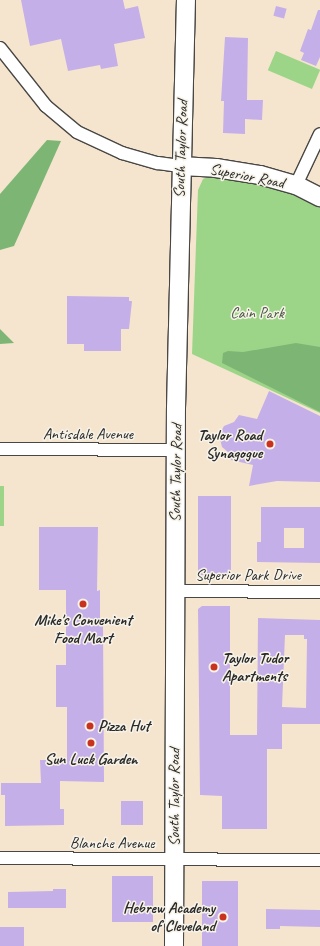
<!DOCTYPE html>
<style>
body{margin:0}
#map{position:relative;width:320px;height:946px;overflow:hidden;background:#f5e5cf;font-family:Caveat,sans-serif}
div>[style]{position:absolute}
.green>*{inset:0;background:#9cd588;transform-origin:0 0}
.forest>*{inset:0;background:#7db674}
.building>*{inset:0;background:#c5afe8;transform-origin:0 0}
.roads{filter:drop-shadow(1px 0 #494744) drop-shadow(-1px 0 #494744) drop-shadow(0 1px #494744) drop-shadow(0 -1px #494744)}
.street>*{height:12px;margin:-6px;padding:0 6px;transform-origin:6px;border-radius:6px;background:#fff}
.secondary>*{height:18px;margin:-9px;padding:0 9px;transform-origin:9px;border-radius:9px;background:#fff}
.dots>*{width:11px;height:11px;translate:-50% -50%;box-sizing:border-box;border:2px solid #f7f3e8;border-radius:50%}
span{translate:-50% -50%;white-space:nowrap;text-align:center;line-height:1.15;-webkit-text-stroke:3px #f7f3e8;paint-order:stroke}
.street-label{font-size:16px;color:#2b2b2b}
.park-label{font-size:16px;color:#475642}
.poi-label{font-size:16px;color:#2b2b2b;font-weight:700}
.right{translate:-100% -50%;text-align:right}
.left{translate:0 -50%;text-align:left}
</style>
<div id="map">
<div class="green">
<div style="left:276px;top:51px;width:48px;height:21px;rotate:23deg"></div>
<div style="clip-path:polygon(214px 174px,272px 185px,320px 204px,320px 413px,192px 354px,198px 190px,203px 179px)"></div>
<div style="left:0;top:486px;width:4px;height:40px"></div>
</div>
<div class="forest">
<div style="clip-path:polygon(47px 140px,61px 141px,14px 246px,0 250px,0 194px)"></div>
<div style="clip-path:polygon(0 329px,14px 343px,0 344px)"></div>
<div style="clip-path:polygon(296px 343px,320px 347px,320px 412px,222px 363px,223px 353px,228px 351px,243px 352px)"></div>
</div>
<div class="building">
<div style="clip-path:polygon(21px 0,123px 0,125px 9px,138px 6px,145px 38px,114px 44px,118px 66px,101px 69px,100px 65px,68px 71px,61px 39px,30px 46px)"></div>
<div style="left:276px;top:6px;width:11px;height:10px;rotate:15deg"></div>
<div style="clip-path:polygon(318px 10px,320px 10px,320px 57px,316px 66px,301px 60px,304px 53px,300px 51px,308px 29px,311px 30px)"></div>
<div style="clip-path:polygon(225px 37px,248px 38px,247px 100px,263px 100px,262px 120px,245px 119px,245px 134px,223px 133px,224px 101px,221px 101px)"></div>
<div style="clip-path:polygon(67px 296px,129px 297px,129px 301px,132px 301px,129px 329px,121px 329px,121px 351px,84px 351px,84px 344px,67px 344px)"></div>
<div style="clip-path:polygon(269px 391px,320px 416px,320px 482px,277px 481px,249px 486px,253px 465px,231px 460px,228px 452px,222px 447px,219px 435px,224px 426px,234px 422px,239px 415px,257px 419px)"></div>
<div style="clip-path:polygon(198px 496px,231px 496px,231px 576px,201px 575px,198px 572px)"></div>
<div style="clip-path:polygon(evenodd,261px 507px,320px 507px,320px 563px,257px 562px,257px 542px,261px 542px,261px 507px,284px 528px,304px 528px,304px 548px,284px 548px,284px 528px)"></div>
<div style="clip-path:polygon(39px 527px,98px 527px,97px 591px,100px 590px,100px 621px,103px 621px,104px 782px,60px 781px,60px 809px,64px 809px,64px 825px,5px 826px,5px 795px,1px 795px,1px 783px,41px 783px,40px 760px,67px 760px,67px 707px,56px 707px,56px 665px,66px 665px,66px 590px,39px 590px)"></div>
<div style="clip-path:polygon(evenodd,202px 606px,230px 606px,230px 735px,257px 735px,258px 618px,320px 620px,320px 724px,282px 724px,282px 749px,267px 749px,267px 829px,222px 829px,222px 796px,200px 795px,198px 609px,202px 606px,285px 635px,304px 635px,304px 639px,307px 639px,306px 708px,282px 707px,285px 635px)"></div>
<div style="left:121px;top:801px;width:22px;height:24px"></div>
<div style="left:112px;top:876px;width:41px;height:46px"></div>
<div style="left:202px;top:881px;width:36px;height:65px"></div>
<div style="clip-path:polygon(53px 889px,66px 889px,66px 908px,8px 908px,8px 892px,53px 891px)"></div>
<div style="clip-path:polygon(266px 909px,320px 910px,320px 927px,280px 926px,280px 929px,266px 929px)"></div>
<div style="left:0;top:927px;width:24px;height:19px"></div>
</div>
<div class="roads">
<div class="street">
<div style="left:0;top:48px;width:74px;rotate:51.6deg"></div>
<div style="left:46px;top:106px;width:40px;rotate:40deg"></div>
<div style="left:77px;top:132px;width:50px;rotate:25deg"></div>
<div style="left:122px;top:153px;width:37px;rotate:16deg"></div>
<div style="left:158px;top:163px;width:22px;rotate:8deg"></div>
<div style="left:296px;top:185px;width:56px;rotate:-64.8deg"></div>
<div style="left:0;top:449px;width:176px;rotate:0.3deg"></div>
<div style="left:175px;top:591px;width:145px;rotate:0.4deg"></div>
<div style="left:0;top:858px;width:320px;rotate:0.4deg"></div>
</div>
<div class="secondary">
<div style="left:180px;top:166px;width:36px;rotate:3deg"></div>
<div style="left:216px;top:168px;width:45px;rotate:9deg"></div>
<div style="left:260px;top:175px;width:37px;rotate:16deg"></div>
<div style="left:296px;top:185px;width:27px;rotate:27deg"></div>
<div style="left:174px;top:946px;width:538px;rotate:-89.79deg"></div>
<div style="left:176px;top:408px;width:408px;rotate:-88.6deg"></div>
</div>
</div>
<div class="dots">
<div style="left:270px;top:444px;background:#c8321e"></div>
<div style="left:83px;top:604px;background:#c8321e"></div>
<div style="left:214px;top:667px;background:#c8321e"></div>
<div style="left:90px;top:726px;background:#c8321e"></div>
<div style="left:91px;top:743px;background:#c8321e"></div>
<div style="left:223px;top:917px;background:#c8321e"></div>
</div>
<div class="street-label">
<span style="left:181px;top:149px;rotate:-88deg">South Taylor Road</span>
<span style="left:247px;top:176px;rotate:11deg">Superior Road</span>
<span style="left:88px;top:434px">Antisdale Avenue</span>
<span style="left:176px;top:473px;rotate:-89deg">South Taylor Road</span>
<span style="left:248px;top:575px">Superior Park Drive</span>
<span style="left:174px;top:797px;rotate:-90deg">South Taylor Road</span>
<span style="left:112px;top:843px">Blanche Avenue</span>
</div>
<div class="park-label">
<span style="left:257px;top:313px">Cain Park</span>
</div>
<div class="poi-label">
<span class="right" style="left:262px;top:444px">Taylor Road<br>Synagogue</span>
<span style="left:83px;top:629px">Mike's Convenient<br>Food Mart</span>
<span class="left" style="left:222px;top:667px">Taylor Tudor<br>Apartments</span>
<span class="left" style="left:98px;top:726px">Pizza Hut</span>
<span style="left:91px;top:759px">Sun Luck Garden</span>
<span class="right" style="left:215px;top:917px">Hebrew Academy<br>of Cleveland</span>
</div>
</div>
